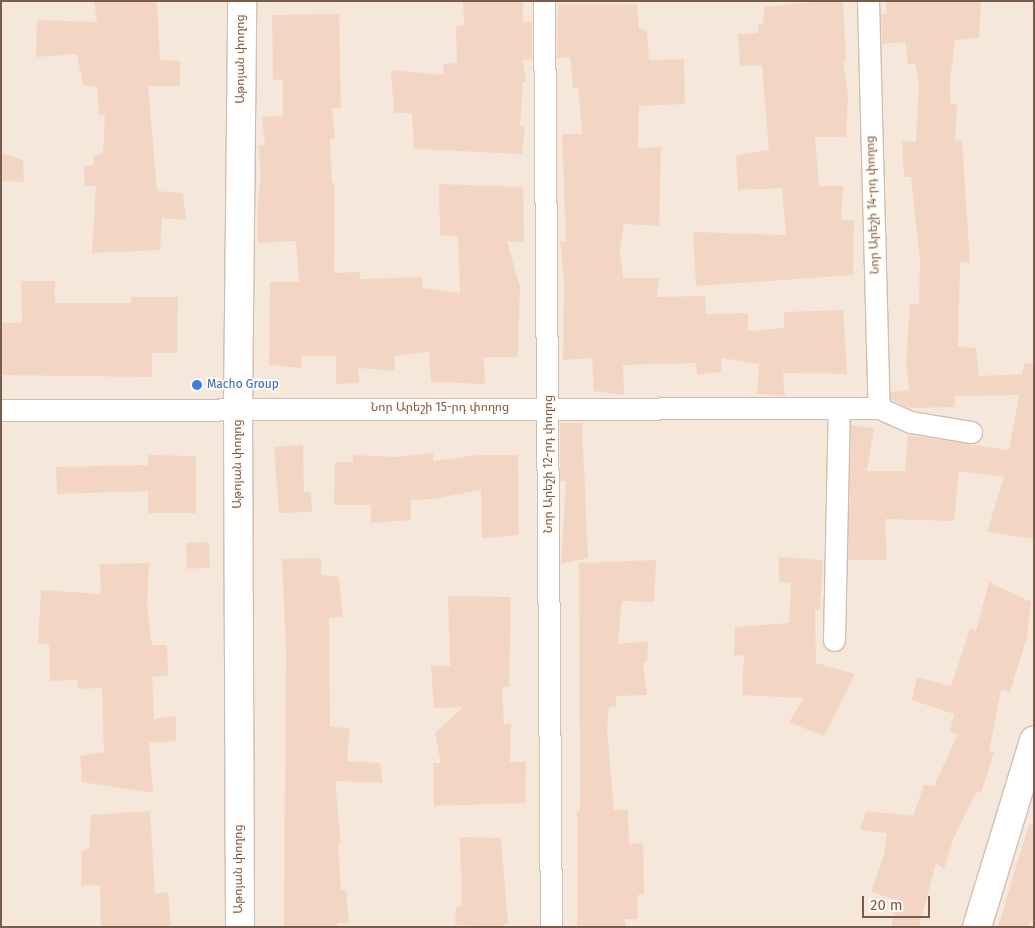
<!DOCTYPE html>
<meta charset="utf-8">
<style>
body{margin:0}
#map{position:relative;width:1035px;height:928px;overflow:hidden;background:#fdf6ec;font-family:"Fira Sans","Noto Sans Armenian",sans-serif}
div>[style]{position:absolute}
.residential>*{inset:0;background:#f5e8da;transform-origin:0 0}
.building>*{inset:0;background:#f3d5c3;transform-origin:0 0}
.roads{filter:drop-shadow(1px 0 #d1beb0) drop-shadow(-1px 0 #d1beb0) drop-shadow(0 1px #d1beb0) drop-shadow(0 -1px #d1beb0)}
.minor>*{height:21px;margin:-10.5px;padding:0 10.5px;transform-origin:10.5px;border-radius:10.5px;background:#fff}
.tertiary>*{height:28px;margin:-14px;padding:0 14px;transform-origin:14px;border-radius:14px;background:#fff}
.secondary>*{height:28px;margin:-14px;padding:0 14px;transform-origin:14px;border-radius:14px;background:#fff}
.dots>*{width:14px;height:14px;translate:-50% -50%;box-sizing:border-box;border:2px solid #fffaf3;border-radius:50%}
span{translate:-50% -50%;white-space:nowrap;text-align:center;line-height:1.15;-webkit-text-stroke:4px #fffaf3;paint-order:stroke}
.street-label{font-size:12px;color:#7a5c4d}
.shop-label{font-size:12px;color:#366cbe}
.left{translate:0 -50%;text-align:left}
.frame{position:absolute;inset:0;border:2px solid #7a5c4d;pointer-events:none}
.scale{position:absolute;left:862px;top:896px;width:68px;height:22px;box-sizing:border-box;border:2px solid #7a5c4d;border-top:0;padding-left:6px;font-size:15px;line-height:18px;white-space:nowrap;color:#7a5c4d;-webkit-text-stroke:4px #fffaf3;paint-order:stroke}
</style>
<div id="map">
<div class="residential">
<div style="left:1px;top:1px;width:1033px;height:926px"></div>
</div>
<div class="building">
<div style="clip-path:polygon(94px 1px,157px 1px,160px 60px,180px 61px,180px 86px,148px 86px,157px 191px,183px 193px,186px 220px,162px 218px,160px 250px,92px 253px,96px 186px,85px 186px,84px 167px,94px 164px,94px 155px,103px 154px,105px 115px,99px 115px,97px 87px,83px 86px,77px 54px,36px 57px,37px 20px,97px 22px)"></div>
<div style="clip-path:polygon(463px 1px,523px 1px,523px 22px,532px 22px,532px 59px,523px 60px,526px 82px,523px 82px,520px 126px,525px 126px,522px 154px,414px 149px,412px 113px,394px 113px,391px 70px,444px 75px,443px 64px,457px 63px,456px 27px,464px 25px)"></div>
<div style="clip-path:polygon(824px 1px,843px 1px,846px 61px,843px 61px,848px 95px,846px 137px,815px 137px,819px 186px,843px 186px,841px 220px,854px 220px,853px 275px,696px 286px,693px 232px,786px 235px,782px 188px,738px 190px,736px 155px,769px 150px,762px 65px,740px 66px,738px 34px,758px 33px,758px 25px,763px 24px,764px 7px)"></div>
<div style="clip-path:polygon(886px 1px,981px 1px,979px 38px,955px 40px,950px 82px,950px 103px,957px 104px,955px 141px,962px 140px,970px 263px,960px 262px,958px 346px,976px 348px,979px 376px,1022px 374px,1024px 363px,1034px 364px,1034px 539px,987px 532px,1004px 477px,959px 471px,954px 521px,885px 519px,887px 560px,848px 560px,851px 425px,874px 428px,867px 471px,905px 471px,908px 435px,1009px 450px,1019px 395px,955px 396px,955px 407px,909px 408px,891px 400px,891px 392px,909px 390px,906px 362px,910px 304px,919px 304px,920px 261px,911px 177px,904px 177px,902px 142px,916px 141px,919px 82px,915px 64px,908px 64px,905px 42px,882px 44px,881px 14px,887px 14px)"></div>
<div style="clip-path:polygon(558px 4px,637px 4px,639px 29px,647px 30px,649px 60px,684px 59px,685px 104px,639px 106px,638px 148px,661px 147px,659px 226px,624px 224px,620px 250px,623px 278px,659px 278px,657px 297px,705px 296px,706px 314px,748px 313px,748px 331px,784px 328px,784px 312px,843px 310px,847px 374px,783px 373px,785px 396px,757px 394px,759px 364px,722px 358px,721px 372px,697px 375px,696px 363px,623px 365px,624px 395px,594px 391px,592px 358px,563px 360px,564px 279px,560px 241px,566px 241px,562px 134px,582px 134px,578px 88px,573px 89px,570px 57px,557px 58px)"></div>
<div style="clip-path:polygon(339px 14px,341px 108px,332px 108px,335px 138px,330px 139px,332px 183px,335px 183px,334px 273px,360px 272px,360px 279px,422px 277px,423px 288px,460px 293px,458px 237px,440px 235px,439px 184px,523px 187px,524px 243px,507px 241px,520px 287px,518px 357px,484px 357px,485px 384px,431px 382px,429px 352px,395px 356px,395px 371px,359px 368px,359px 383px,336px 384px,336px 356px,301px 356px,302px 368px,269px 365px,270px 282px,299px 282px,296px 241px,258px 243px,257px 212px,261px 174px,258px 146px,265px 145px,262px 117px,283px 116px,283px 79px,273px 80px,272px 15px)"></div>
<div style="clip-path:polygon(1px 153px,23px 160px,24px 182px,1px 181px)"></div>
<div style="clip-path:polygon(21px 281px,55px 281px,55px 303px,131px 303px,131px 297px,178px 297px,177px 353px,152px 353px,152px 377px,2px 375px,2px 323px,22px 323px)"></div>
<div style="clip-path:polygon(560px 423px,582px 423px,588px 558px,561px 564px,566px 481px,560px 481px)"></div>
<div style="clip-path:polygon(303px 445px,304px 492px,311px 492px,312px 512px,279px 513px,274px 447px)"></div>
<div style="clip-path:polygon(433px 453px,433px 461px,478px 455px,518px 455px,519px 535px,482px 538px,481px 490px,433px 499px,411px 500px,411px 520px,371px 523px,371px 505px,334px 505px,335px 462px,353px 462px,353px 455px,396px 457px)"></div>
<div style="clip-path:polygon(148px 455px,196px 456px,196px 513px,148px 513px,148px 491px,57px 494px,56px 467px,148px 465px)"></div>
<div style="left:209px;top:542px;width:26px;height:23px;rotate:88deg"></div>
<div style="clip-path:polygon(779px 557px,823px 560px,820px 610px,815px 610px,816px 663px,855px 674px,824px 736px,789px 722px,804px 698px,742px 695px,744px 655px,734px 656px,735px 627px,789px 623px,791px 583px,779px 582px)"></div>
<div style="clip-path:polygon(321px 558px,321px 575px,339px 577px,343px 617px,329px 618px,330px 726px,350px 729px,347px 761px,380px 763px,383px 783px,335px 781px,341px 843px,338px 844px,341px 890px,346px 890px,349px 923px,337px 923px,337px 927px,284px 927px,286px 649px,282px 559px)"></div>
<div style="clip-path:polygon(656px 560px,654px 602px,622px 601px,618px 644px,648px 641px,647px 662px,643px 663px,647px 695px,615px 696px,617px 706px,609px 707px,607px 730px,614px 810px,628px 809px,629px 844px,643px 843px,644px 895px,637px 895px,638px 919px,625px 919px,626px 927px,577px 927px,577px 811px,580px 811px,579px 563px)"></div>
<div style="clip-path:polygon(149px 563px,147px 605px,152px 645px,167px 645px,168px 676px,152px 677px,154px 719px,176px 716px,176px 741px,149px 743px,153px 793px,82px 782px,80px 756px,104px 752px,102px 688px,78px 689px,77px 680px,50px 681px,49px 644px,38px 643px,41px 590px,101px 594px,100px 564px)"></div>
<div style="clip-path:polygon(989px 582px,1031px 602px,1027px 637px,1010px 692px,1001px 690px,989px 751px,994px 752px,981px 793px,976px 792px,953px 840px,944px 869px,936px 864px,919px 927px,891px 927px,897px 900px,871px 892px,884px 855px,887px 833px,860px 830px,866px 811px,913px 816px,924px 785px,934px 786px,958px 734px,950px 732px,954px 714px,912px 700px,917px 677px,951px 686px,970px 629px,976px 631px)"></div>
<div style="clip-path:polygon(448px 596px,511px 597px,509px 687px,502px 687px,504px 725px,511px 724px,510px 762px,526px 762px,525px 803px,434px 806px,433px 763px,441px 763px,435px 733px,463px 707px,434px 708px,431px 665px,450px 666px)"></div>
<div style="clip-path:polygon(150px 811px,155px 894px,168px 892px,171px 927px,101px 927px,100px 885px,81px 886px,81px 853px,89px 847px,91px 815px)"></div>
<div style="clip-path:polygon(1029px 824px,1034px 825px,1034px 922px,1030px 921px,1028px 927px,998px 927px)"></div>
<div style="clip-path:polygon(460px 837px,501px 838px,508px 924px,503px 924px,503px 927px,455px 925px,456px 907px,462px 906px)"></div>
</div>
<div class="roads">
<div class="minor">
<div style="left:544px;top:1px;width:926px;rotate:89.57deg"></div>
<div style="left:868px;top:1px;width:407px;rotate:88.5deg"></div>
<div style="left:1px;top:410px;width:878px;rotate:-0.13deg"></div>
<div style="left:879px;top:408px;width:35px;rotate:24deg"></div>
<div style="left:911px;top:422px;width:61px;rotate:9.5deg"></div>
<div style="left:834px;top:640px;width:232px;rotate:-88.8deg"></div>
</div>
<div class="tertiary">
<div style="left:977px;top:927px;width:195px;rotate:-73deg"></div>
</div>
<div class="secondary">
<div style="left:240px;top:927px;width:518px;rotate:-90.22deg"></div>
<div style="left:238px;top:409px;width:408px;rotate:-89.4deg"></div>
</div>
</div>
<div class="dots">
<div style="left:197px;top:385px;background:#3f7fe0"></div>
</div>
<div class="street-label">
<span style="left:241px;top:59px;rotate:-90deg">Աթոյան փողոց</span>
<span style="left:873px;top:205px;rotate:-92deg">Նոր Արեշի 14-րդ փողոց</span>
<span style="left:440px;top:408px">Նոր Արեշի 15-րդ փողոց</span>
<span style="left:238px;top:464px;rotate:-90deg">Աթոյան փողոց</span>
<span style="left:549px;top:464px;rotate:-90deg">Նոր Արեշի 12-րդ փողոց</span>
<span style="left:239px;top:869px;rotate:-90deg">Աթոյան փողոց</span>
</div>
<div class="shop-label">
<span class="left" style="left:207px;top:385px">Macho Group</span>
</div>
<div class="frame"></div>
<div class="scale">20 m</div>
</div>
